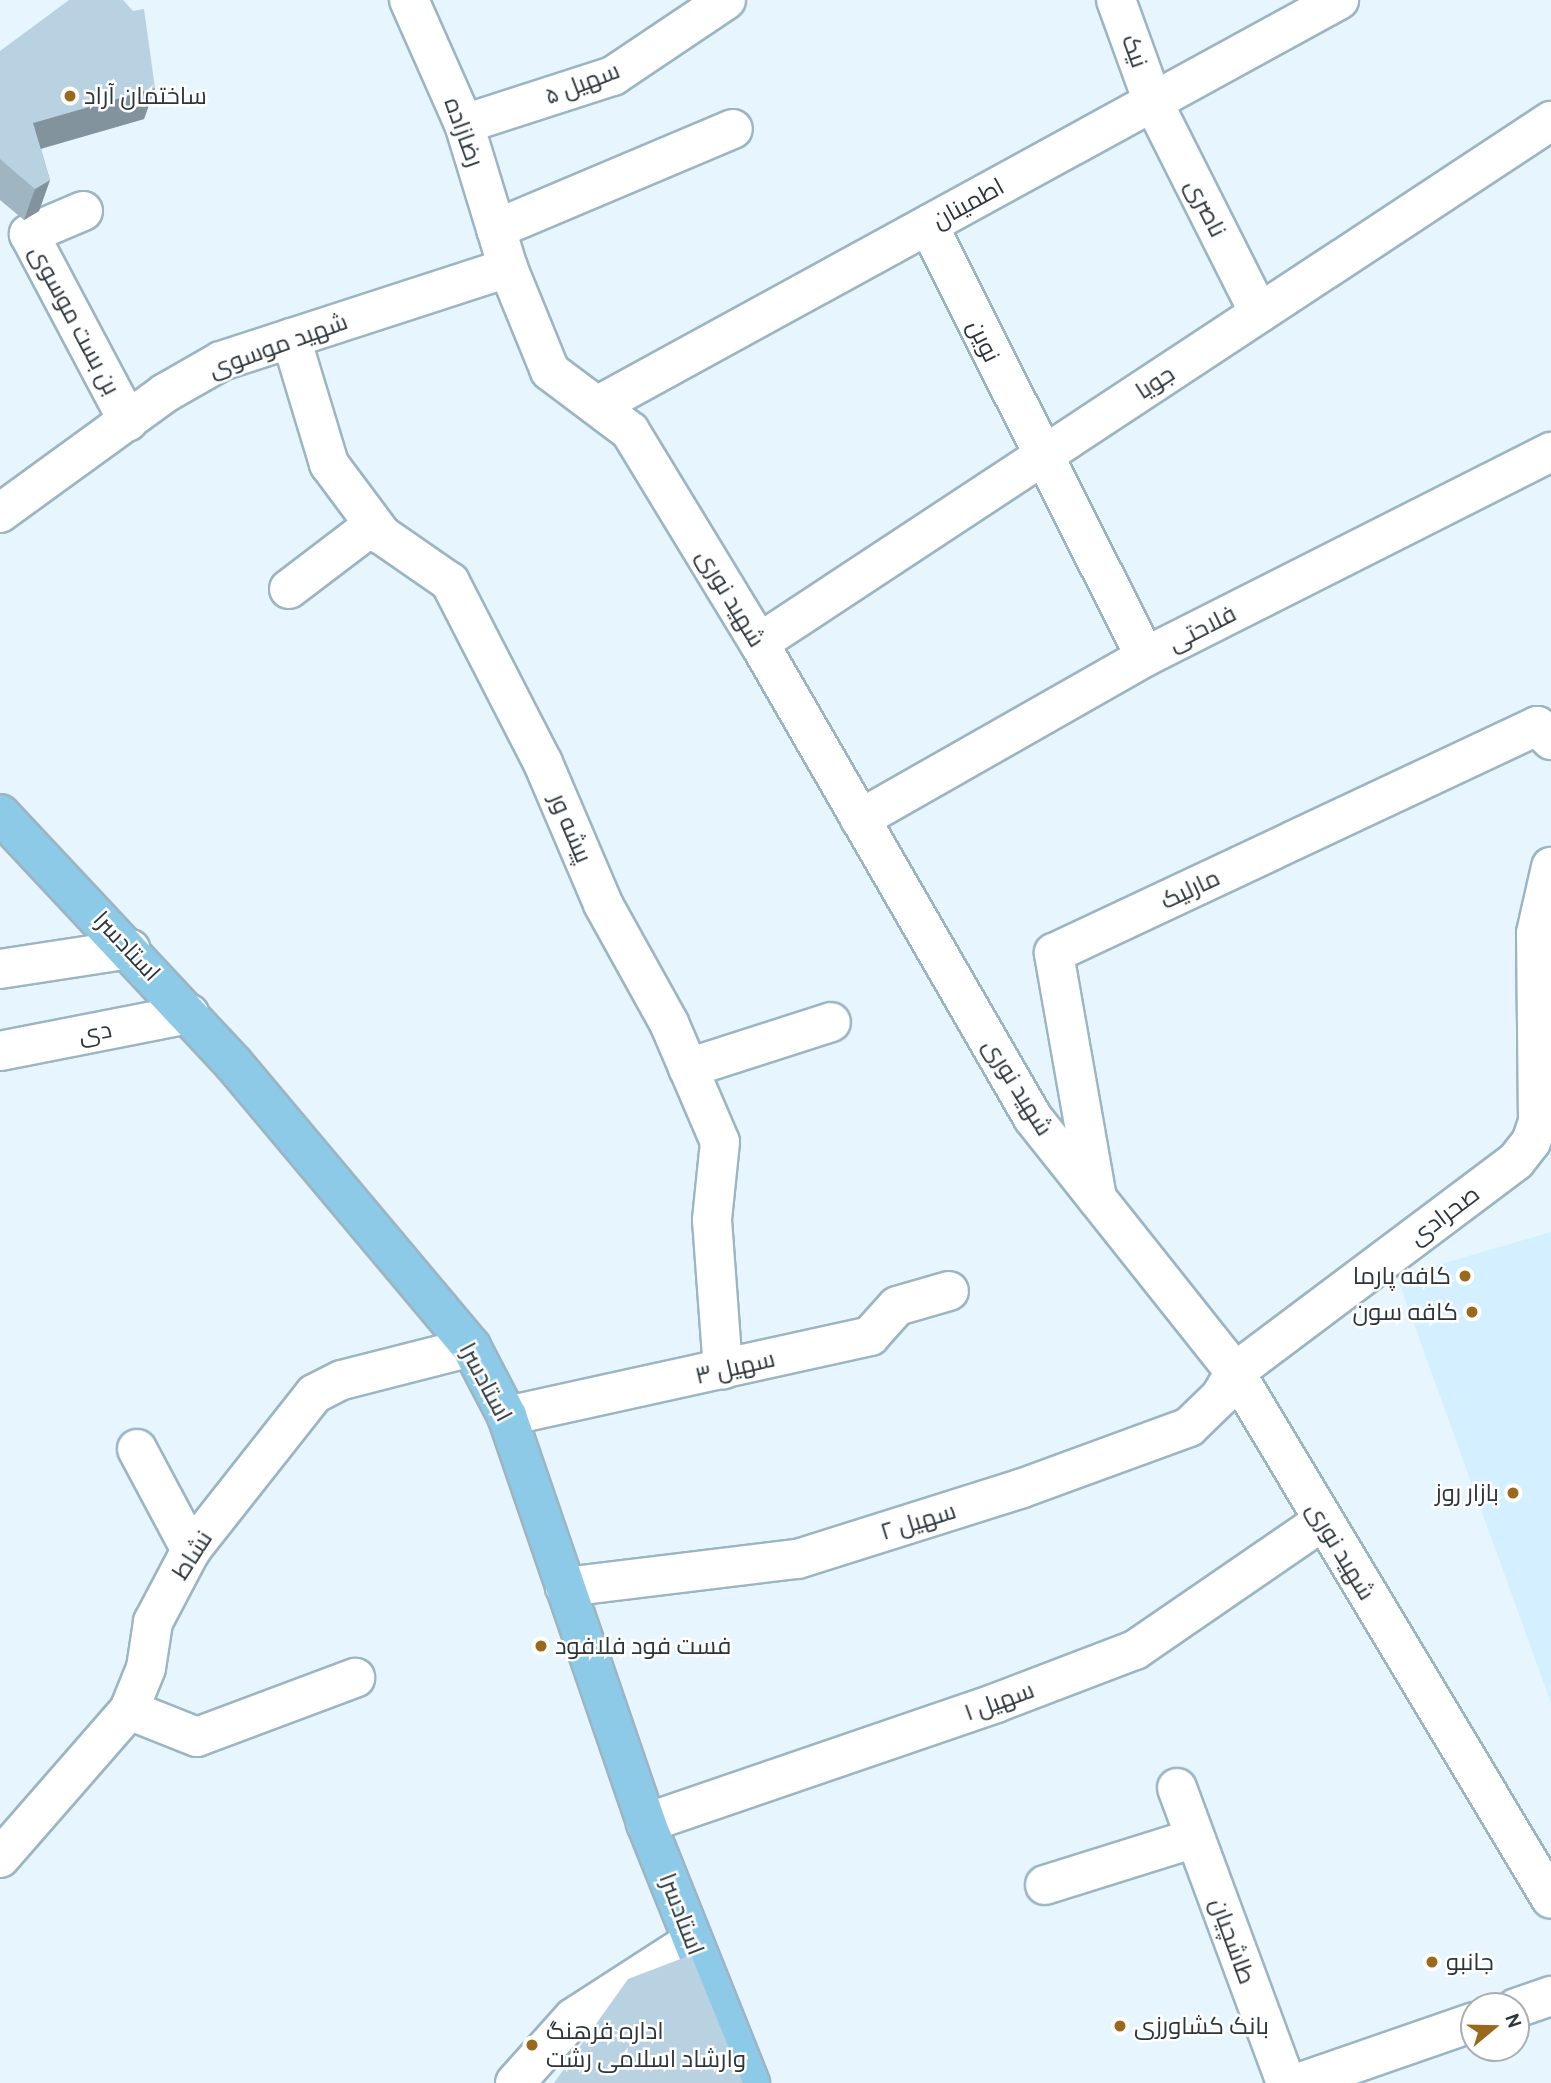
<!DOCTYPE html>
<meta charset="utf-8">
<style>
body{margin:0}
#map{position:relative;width:1551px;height:2083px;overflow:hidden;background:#e6f5fe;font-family:Cabin,Cairo,sans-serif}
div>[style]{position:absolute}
.built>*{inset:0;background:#d4efff}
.roads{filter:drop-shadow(2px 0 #9cb5c3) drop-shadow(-2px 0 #9cb5c3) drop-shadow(0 2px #9cb5c3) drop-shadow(0 -2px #9cb5c3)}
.minor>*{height:38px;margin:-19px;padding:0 19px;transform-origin:19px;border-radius:19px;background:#fff}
.major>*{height:38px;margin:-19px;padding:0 19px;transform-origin:19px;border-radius:19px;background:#8ccae8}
.wall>*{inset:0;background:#9fb5c2}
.shaded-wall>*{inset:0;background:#82939e}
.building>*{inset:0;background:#b9d2e1}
.dots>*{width:19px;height:19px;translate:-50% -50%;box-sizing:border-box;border:4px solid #fff;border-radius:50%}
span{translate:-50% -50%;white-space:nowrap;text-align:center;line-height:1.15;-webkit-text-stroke:5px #fff;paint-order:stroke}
.street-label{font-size:24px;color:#2b353a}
.poi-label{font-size:24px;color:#2b353a}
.left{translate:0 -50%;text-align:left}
.right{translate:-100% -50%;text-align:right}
.north{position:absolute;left:1460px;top:1992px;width:70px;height:70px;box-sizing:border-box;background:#fff;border:2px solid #aaaeb0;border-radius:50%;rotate:71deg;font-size:19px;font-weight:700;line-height:28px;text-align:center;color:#2b353a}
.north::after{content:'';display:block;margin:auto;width:24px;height:32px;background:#9a691c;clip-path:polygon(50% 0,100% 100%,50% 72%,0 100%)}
</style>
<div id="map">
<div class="built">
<div style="clip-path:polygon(1551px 1232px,1551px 1703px,1397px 1277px)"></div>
</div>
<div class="roads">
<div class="minor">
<div style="left:409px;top:0;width:136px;rotate:66.1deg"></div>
<div style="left:464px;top:124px;width:151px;rotate:73deg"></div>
<div style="left:508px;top:268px;width:111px;rotate:67.8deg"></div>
<div style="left:550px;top:371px;width:100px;rotate:36.9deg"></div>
<div style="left:630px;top:431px;width:248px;rotate:58.7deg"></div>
<div style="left:759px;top:643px;width:548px;rotate:60.02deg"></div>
<div style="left:1033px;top:1118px;width:325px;rotate:51.5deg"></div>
<div style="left:1235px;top:1372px;width:614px;rotate:59.05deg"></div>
<div style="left:1116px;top:0;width:109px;rotate:70.1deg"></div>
<div style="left:1153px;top:102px;width:236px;rotate:63.3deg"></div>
<div style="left:464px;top:124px;width:157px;rotate:-17.9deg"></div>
<div style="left:613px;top:76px;width:136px;rotate:-33.9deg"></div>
<div style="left:83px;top:211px;width:59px;rotate:156.9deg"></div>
<div style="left:29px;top:234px;width:212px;rotate:62.1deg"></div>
<div style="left:928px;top:225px;width:483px;rotate:63.3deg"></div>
<div style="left:496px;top:229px;width:257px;rotate:-22.9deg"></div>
<div style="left:291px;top:338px;width:132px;rotate:73.2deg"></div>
<div style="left:329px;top:464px;width:89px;rotate:53.3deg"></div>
<div style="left:382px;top:535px;width:83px;rotate:34.7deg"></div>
<div style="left:450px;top:582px;width:203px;rotate:62.8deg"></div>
<div style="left:543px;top:763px;width:153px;rotate:66.9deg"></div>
<div style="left:603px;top:904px;width:136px;rotate:61deg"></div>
<div style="left:669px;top:1023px;width:129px;rotate:66.8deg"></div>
<div style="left:720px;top:1142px;width:78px;rotate:95.9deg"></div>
<div style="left:712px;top:1220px;width:150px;rotate:85.8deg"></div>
<div style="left:597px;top:406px;width:846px;rotate:-28.69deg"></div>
<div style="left:0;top:513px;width:204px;rotate:-36deg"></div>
<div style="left:165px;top:393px;width:64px;rotate:-29.7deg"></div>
<div style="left:221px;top:361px;width:302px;rotate:-18deg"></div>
<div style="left:289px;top:589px;width:106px;rotate:-37.3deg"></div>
<div style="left:759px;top:643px;width:949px;rotate:-33.39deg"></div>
<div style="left:860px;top:819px;width:328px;rotate:-29.6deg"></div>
<div style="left:1145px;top:657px;width:455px;rotate:-26.8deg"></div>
<div style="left:0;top:969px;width:132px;rotate:-8.7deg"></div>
<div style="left:0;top:1051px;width:193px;rotate:-11.1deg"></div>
<div style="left:688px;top:1068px;width:150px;rotate:-17.8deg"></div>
<div style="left:1097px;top:1198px;width:249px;rotate:-100deg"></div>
<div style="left:1054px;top:953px;width:534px;rotate:-25.17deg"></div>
<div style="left:1537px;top:726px;width:20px;rotate:45deg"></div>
<div style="left:507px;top:1416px;width:372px;rotate:-12.4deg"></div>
<div style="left:870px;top:1336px;width:40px;rotate:-48deg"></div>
<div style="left:897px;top:1306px;width:54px;rotate:-16.1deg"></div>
<div style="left:137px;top:1449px;width:115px;rotate:61.9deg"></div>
<div style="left:565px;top:1587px;width:235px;rotate:-6.9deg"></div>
<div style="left:798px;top:1559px;width:233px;rotate:-17.5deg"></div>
<div style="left:1020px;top:1489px;width:180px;rotate:-20.1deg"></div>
<div style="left:1189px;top:1427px;width:43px;rotate:-44.1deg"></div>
<div style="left:1220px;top:1397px;width:29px;rotate:-59deg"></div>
<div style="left:1235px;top:1372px;width:351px;rotate:-36.9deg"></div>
<div style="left:1516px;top:1161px;width:24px;rotate:-52deg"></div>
<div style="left:1531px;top:1142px;width:21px;rotate:-71deg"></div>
<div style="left:1538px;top:1122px;width:189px;rotate:-90.6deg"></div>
<div style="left:1536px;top:933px;width:68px;rotate:-77.2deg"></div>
<div style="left:129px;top:1710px;width:73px;rotate:21.7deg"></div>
<div style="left:197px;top:1737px;width:169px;rotate:-20.5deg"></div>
<div style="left:1177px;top:1788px;width:314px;rotate:69.7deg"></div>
<div style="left:646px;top:1823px;width:370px;rotate:-18.9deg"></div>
<div style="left:996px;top:1703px;width:149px;rotate:-20.9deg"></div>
<div style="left:1135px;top:1650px;width:228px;rotate:-34.5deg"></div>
<div style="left:0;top:1858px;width:196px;rotate:-48.9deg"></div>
<div style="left:129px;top:1710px;width:45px;rotate:-68deg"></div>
<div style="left:146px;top:1668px;width:47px;rotate:-81.3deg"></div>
<div style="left:153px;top:1622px;width:81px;rotate:-62.2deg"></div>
<div style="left:191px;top:1550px;width:199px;rotate:-51.7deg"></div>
<div style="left:314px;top:1394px;width:31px;rotate:-27deg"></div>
<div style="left:342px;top:1380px;width:133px;rotate:-14.3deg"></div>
<div style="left:1045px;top:1885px;width:157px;rotate:-17.4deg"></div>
<div style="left:1516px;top:2008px;width:37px;rotate:-19deg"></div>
<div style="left:515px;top:2083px;width:87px;rotate:-48.3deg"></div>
<div style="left:573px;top:2018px;width:142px;rotate:-32.9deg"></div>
<div style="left:1298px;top:2083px;width:186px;rotate:-19.1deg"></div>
</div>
<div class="major">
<div style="left:0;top:814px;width:341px;rotate:46.9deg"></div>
<div style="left:233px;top:1063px;width:371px;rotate:50deg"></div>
<div style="left:471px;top:1347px;width:78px;rotate:62.4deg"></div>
<div style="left:507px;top:1416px;width:430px;rotate:71.1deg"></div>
<div style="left:646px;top:1823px;width:280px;rotate:68.2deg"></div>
</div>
</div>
<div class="wall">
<div style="clip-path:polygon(0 51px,155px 88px,144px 119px,41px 149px,50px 180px,39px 211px,24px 220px,0 200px)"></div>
</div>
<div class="shaded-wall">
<div style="clip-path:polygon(155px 88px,144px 119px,22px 154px,33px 123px)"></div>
<div style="clip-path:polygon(50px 180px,39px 211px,24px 220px,35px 189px)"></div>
</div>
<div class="building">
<div style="clip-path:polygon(69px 0,123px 0,133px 11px,144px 9px,155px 88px,33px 123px,50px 180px,35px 189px,0 159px,0 51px)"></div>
<div style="clip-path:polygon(691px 1955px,743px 2083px,554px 2083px,628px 1979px)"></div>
</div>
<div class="dots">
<div style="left:70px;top:96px;background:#9a691c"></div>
<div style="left:1465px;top:1276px;background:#9a691c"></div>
<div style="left:1472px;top:1312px;background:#9a691c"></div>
<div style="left:1513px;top:1493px;background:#9a691c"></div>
<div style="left:541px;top:1646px;background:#9a691c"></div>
<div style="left:1432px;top:1962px;background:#9a691c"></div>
<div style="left:1120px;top:2026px;background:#9a691c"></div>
<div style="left:532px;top:2045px;background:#9a691c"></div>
</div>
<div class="street-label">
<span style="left:1135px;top:51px;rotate:70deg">نیک</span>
<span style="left:582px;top:83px;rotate:-21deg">سهیل ۵</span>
<span style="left:464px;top:132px;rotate:70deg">رضازاده</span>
<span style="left:968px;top:203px;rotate:-29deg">اطمینان</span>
<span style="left:1206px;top:208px;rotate:63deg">ناصری</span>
<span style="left:75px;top:320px;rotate:62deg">بن بست موسوی</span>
<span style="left:984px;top:341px;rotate:64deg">نوین</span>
<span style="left:278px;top:345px;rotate:-20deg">شهید موسوی</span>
<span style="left:1155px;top:382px;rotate:-33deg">جویا</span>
<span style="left:731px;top:598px;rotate:59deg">شهید نوری</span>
<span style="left:1202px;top:628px;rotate:-27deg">فلاحتی</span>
<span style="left:571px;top:828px;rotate:67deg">پیشه ور</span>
<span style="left:1190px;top:889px;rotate:-25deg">مارلیک</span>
<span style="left:127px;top:946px;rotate:47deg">استادسرا</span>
<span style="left:95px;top:1032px;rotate:-11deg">دی</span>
<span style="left:1018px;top:1087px;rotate:58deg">شهید نوری</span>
<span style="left:1444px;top:1215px;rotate:-37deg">صحرادی</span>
<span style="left:735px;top:1367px;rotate:-13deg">سهیل ۳</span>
<span style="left:486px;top:1382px;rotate:62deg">استادسرا</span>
<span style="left:918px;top:1521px;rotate:-17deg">سهیل ۲</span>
<span style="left:1341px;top:1551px;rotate:59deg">شهید نوری</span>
<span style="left:192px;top:1555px;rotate:-57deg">نشاط</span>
<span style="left:999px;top:1701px;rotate:-20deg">سهیل ۱</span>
<span style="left:682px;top:1914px;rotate:69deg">استادسرا</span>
<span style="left:1233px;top:1941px;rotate:70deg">طاشچیان</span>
</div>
<div class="poi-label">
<span class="left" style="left:84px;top:96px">ساختمان آراد</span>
<span class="right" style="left:1451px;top:1276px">کافه پارما</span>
<span class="right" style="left:1458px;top:1312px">کافه سون</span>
<span class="right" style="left:1499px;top:1493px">بازار روز</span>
<span class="left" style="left:555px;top:1646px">فست فود فلافود</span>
<span class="left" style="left:1446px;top:1962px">جانبو</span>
<span class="left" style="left:1134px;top:2026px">بانک کشاورزی</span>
<span class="left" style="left:546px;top:2045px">اداره فرهنگ<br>وارشاد اسلامی رشت</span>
</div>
<div class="north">N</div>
</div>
